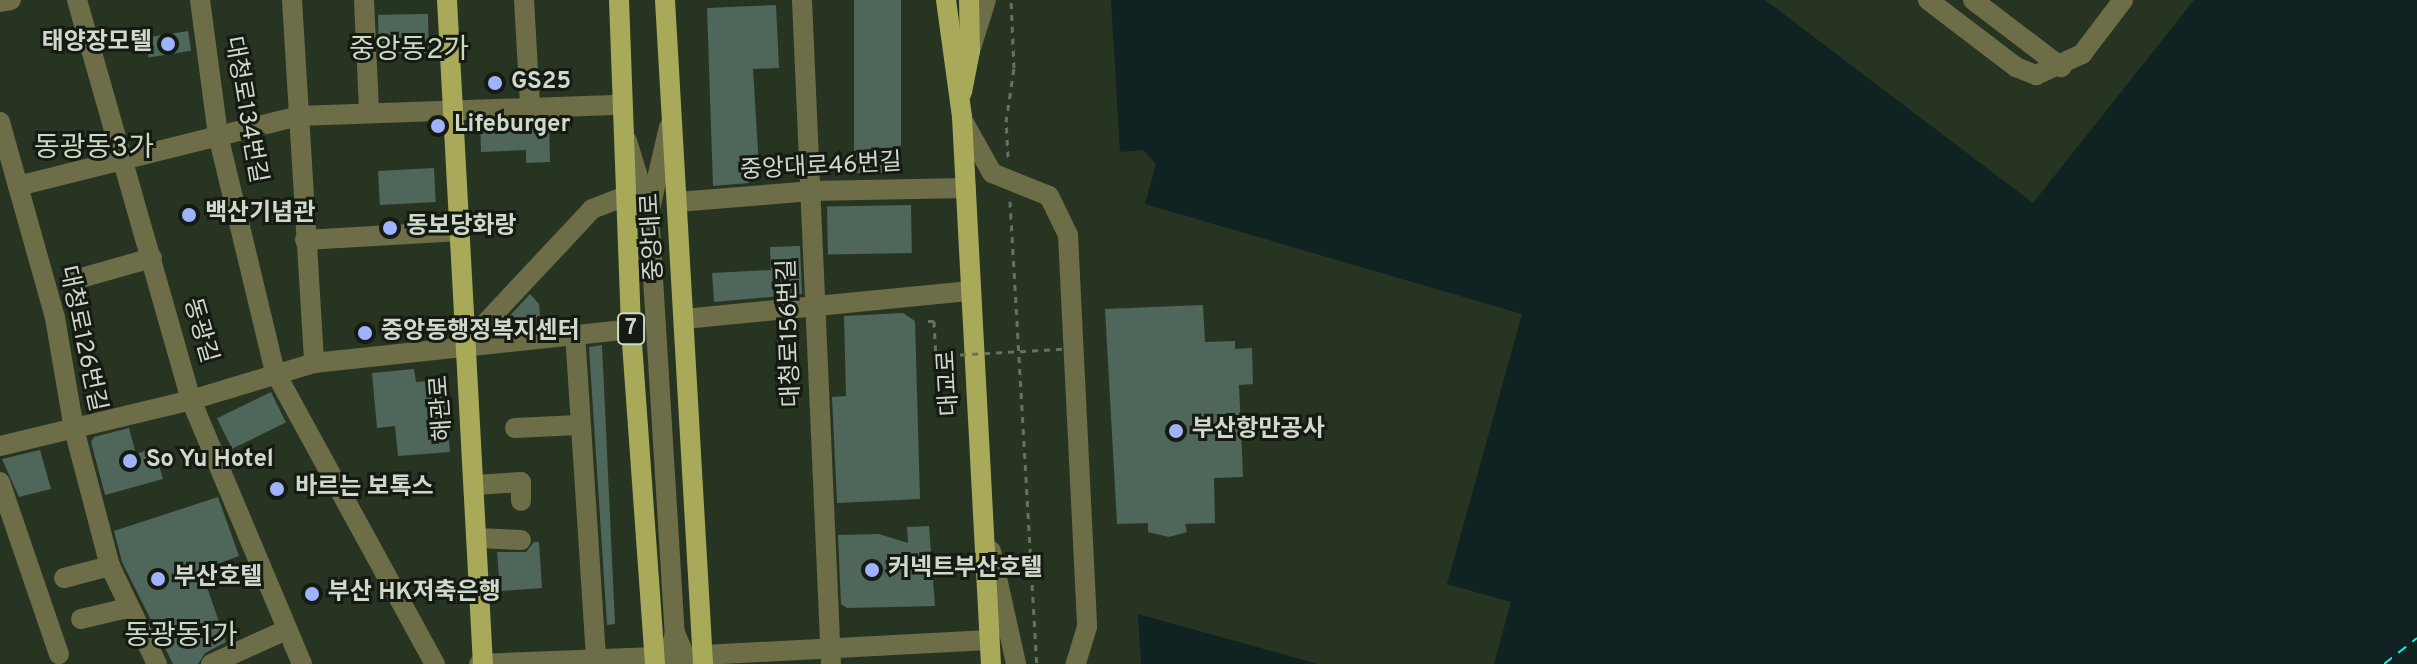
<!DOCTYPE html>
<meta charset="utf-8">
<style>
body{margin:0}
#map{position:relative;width:2417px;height:664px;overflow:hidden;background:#283422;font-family:Overpass,"Noto Sans KR",sans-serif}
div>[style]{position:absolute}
.water>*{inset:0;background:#102221}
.ferry>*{height:2px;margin-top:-1px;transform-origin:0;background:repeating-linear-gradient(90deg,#07f4eb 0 10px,transparent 0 18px)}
.building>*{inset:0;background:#4e675a;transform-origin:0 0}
.path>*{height:3px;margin-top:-1.5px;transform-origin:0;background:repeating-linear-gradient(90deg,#667161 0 6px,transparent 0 12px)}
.minor>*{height:20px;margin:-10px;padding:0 10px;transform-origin:10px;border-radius:10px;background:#6d6d48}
.major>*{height:20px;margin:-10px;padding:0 10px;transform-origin:10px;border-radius:10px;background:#a9a95a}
.path-bridge>*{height:3px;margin-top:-1.5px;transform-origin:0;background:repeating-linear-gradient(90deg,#667161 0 6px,transparent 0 12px)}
.dots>*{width:22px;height:22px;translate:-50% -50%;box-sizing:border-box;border:4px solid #151a12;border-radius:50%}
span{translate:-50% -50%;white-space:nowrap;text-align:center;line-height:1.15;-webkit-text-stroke:6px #151a12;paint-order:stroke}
.shield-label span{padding:2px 6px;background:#151a12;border:2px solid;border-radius:6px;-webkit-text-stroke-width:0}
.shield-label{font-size:22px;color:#d0d8cc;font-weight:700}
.poi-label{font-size:24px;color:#d0d8cc;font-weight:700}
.right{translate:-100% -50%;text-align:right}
.left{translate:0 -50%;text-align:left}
.street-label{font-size:24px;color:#d0d8cc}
.quarter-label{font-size:28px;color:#cadac3}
</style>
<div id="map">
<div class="water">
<div style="clip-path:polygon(1111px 0,1765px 0,2033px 203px,2194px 0,2417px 0,2417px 664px,1494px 664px,1511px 602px,1447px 584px,1522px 314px,1145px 204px,1156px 164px,1143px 150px,1120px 152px)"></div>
<div style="clip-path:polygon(1138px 614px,1318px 664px,1141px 664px)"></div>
</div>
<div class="ferry">
<div style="left:2384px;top:664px;width:42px;rotate:-38.2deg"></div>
</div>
<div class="building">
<div style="left:854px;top:0;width:47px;height:173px"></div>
<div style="clip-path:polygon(776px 5px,779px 68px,753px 69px,759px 168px,748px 169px,749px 183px,713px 186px,707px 8px)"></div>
<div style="left:428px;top:14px;width:39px;height:50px;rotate:89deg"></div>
<div style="left:188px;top:31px;width:20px;height:43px;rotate:81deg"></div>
<div style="clip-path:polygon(549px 120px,550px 162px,526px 163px,526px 150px,481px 152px,480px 123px)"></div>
<div style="left:434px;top:168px;width:34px;height:56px;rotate:87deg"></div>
<div style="left:911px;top:205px;width:48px;height:84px;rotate:89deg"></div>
<div style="clip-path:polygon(800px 246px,802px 294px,714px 302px,712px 273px,771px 270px,770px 247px)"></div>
<div style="clip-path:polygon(530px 294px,539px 304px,540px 317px,505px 321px)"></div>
<div style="clip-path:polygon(1203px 305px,1205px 342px,1235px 341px,1235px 349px,1252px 348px,1253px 384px,1239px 385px,1243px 477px,1214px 478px,1215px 523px,1185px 524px,1187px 532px,1169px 537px,1148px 532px,1148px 523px,1117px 524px,1105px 309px)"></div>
<div style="clip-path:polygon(903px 313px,915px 321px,920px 499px,837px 503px,832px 397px,846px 396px,844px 316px)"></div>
<div style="clip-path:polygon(602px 345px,615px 624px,607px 625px,589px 347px)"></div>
<div style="clip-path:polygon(414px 369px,416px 382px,443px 380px,450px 452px,398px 456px,395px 426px,377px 428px,372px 373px)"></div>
<div style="left:271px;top:392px;width:34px;height:60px;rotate:64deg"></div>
<div style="clip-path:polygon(129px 428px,136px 454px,154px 448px,163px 479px,105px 495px,91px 442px,94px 437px)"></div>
<div style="clip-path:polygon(40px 450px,51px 489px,19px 497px,2px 459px)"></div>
<div style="clip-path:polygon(218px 497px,239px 556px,201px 570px,226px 642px,205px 653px,198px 664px,173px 664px,122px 562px,114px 531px)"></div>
<div style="clip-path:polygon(929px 526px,935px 606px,847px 608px,841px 604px,838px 535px,879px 534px,908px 543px,907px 527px)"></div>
<div style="clip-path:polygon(534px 542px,539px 542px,542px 588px,500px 591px,497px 552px,526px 552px)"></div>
</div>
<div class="path">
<div style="left:1008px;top:157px;width:35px;rotate:-93deg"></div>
<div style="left:1006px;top:122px;width:55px;rotate:-81.6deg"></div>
<div style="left:1014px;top:68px;width:68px;rotate:-92.5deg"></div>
<div style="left:1010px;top:201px;width:464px;rotate:86.7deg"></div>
<div style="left:928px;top:321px;width:6px"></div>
<div style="left:934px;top:321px;width:35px;rotate:87deg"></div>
</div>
<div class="minor">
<div style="left:77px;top:0;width:416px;rotate:74.1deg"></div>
<div style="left:191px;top:400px;width:286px;rotate:67.2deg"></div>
<div style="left:200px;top:0;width:136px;rotate:82.4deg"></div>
<div style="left:218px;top:135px;width:244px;rotate:76.5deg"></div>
<div style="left:275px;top:372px;width:333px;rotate:61.3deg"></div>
<div style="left:292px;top:0;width:364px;rotate:86.5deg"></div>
<div style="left:364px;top:0;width:112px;rotate:87.4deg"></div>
<div style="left:524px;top:0;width:105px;rotate:86.7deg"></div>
<div style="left:802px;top:0;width:665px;rotate:87.5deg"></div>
<div style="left:1928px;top:0;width:111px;rotate:37.3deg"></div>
<div style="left:2016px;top:67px;width:22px;rotate:22deg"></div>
<div style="left:2036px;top:75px;width:51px;rotate:-24.5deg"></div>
<div style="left:2082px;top:54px;width:68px;rotate:-52.8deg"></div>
<div style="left:1973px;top:0;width:111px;rotate:37.3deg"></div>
<div style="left:0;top:2px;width:11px;rotate:-10deg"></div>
<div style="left:970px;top:51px;width:53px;rotate:-72.6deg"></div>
<div style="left:962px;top:119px;width:62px;rotate:60.9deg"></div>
<div style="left:992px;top:173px;width:61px;rotate:22deg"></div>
<div style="left:1049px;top:196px;width:43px;rotate:64deg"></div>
<div style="left:1068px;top:235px;width:392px;rotate:87.2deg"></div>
<div style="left:1087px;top:627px;width:39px;rotate:107deg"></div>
<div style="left:0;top:122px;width:204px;rotate:74.3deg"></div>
<div style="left:55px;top:318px;width:113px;rotate:80.3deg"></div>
<div style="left:74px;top:429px;width:142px;rotate:75.3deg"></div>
<div style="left:110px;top:566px;width:109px;rotate:64.4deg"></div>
<div style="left:627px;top:141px;width:75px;rotate:73deg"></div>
<div style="left:649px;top:213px;width:421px;rotate:86.5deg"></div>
<div style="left:675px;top:633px;width:32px;rotate:104deg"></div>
<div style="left:18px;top:186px;width:289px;rotate:-14deg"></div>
<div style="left:298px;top:116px;width:323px;rotate:-2deg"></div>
<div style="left:678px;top:202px;width:133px;rotate:-4.7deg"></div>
<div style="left:811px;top:191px;width:155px;rotate:-1.1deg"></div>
<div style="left:649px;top:213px;width:88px;rotate:-76.9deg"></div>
<div style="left:305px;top:240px;width:156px;rotate:-3.3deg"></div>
<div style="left:74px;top:280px;width:81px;rotate:-15.8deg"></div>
<div style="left:684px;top:319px;width:288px;rotate:-5.6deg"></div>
<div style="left:575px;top:333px;width:325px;rotate:86.3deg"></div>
<div style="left:464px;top:346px;width:187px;rotate:-46.9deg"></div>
<div style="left:592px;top:209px;width:34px;rotate:-21deg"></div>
<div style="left:515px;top:428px;width:64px;rotate:-2.7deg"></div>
<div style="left:0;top:446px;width:196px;rotate:-13.5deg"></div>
<div style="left:191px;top:400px;width:128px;rotate:-16.7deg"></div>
<div style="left:314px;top:363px;width:319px;rotate:-6.1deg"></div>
<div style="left:0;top:482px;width:182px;rotate:71.1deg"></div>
<div style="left:475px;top:485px;width:46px;rotate:-3.7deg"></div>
<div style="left:521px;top:482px;width:19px;rotate:90deg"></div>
<div style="left:477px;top:538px;width:44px;rotate:2.6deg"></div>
<div style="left:991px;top:551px;width:116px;rotate:77.5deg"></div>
<div style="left:64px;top:578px;width:48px;rotate:-14.6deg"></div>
<div style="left:81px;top:619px;width:47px;rotate:-13.4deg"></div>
<div style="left:675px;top:633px;width:34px;rotate:67deg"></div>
<div style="left:703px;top:655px;width:286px;rotate:-3deg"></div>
<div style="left:211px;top:664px;width:82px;rotate:-24.4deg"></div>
<div style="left:479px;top:664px;width:176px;rotate:-2.3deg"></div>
</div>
<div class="major">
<div style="left:447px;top:0;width:665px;rotate:86.9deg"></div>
<div style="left:619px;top:0;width:329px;rotate:87.9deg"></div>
<div style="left:631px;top:329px;width:336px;rotate:85.9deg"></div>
<div style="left:665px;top:0;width:665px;rotate:86.72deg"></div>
<div style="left:946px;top:0;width:118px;rotate:82.2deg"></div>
<div style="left:962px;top:117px;width:548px;rotate:86.97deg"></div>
<div style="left:962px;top:92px;width:42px;rotate:-79deg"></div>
<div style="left:970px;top:51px;width:51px;rotate:-91.1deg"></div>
</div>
<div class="path-bridge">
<div style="left:936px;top:356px;width:140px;rotate:-3.3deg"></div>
</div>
<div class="dots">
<div style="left:168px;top:44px;background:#9fb3fd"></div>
<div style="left:495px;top:83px;background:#9fb3fd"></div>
<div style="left:438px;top:126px;background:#9fb3fd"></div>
<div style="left:189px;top:215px;background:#9fb3fd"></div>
<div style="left:390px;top:228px;background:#9fb3fd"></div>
<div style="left:365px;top:333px;background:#9fb3fd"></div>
<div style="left:1176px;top:431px;background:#9fb3fd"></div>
<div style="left:130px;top:461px;background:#9fb3fd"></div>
<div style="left:277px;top:489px;background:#9fb3fd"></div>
<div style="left:872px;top:570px;background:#9fb3fd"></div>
<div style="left:158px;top:579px;background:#9fb3fd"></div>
<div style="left:312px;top:594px;background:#9fb3fd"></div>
</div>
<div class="shield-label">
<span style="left:631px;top:329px">7</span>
</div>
<div class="poi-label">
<span class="right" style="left:152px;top:44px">태양장모텔</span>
<span class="left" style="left:511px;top:83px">GS25</span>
<span class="left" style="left:454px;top:126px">Lifeburger</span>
<span class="left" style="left:205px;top:215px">백산기념관</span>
<span class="left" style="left:406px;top:228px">동보당화랑</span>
<span class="left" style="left:381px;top:333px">중앙동행정복지센터</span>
<span class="left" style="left:1192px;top:431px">부산항만공사</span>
<span class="left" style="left:146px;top:461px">So Yu Hotel</span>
<span class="left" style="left:295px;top:489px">바르는 보톡스</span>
<span class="left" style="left:888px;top:570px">커넥트부산호텔</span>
<span class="left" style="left:174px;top:579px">부산호텔</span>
<span class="left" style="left:328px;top:594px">부산 HK저축은행</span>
</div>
<div class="street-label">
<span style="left:244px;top:110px;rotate:80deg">대청로134번길</span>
<span style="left:821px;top:168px;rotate:-3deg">중앙대로46번길</span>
<span style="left:654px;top:237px;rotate:-93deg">중앙대로</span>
<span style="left:199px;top:331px;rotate:74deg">동광길</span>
<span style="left:791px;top:333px;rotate:-92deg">대청로156번길</span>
<span style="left:81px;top:339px;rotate:78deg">대청로126번길</span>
<span style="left:950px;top:383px;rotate:-93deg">대교로</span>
<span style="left:443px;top:408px;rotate:-94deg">해관로</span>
</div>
<div class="quarter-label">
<span style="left:409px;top:51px">중앙동2가</span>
<span style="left:94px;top:149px">동광동3가</span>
<span style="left:181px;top:637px">동광동1가</span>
</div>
</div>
